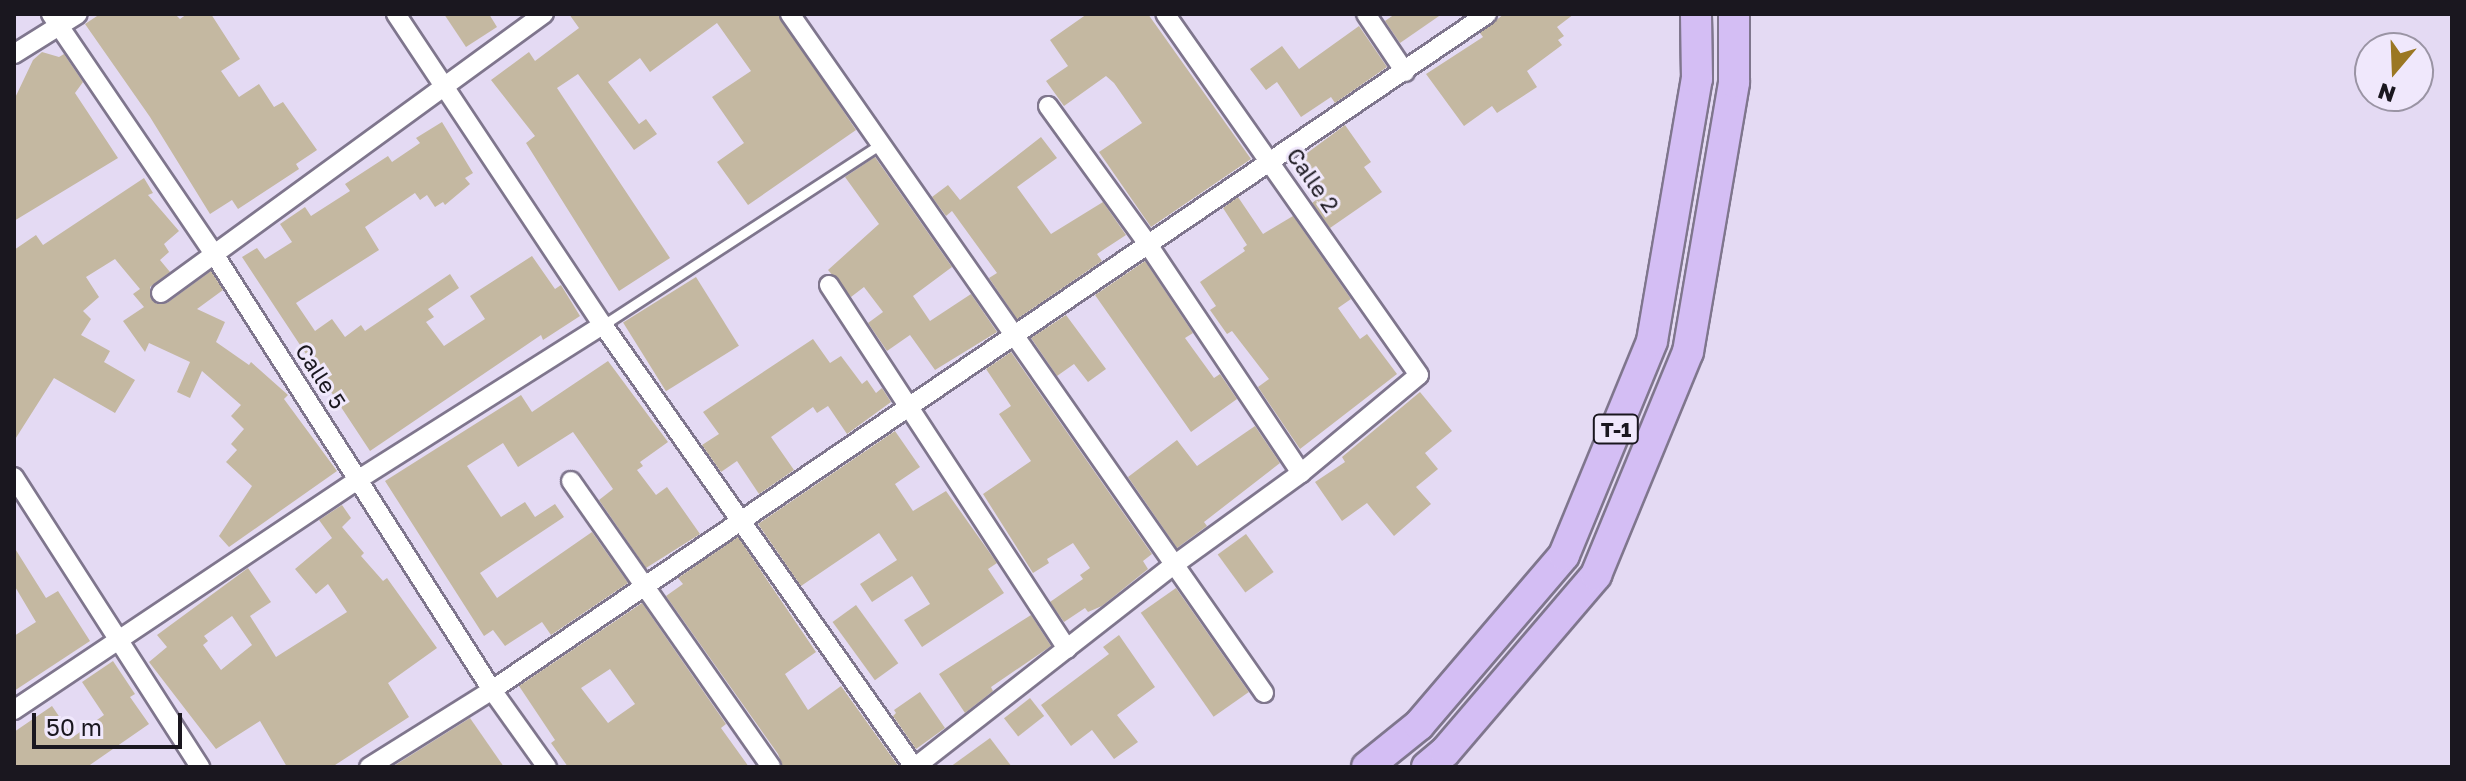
<!DOCTYPE html>
<style>
body{margin:0}
#map{position:relative;width:2466px;height:781px;overflow:hidden;background:#e4daf3;font-family:"Golos Text",sans-serif}
div>[style]{position:absolute}
.building>*{inset:0;background:#c4b8a1;transform-origin:0 0}
.roads{filter:drop-shadow(2px 0 #7f768d) drop-shadow(-2px 0 #7f768d) drop-shadow(0 2px #7f768d) drop-shadow(0 -2px #7f768d)}
.service>*{height:9px;margin:-4.5px;padding:0 4.5px;transform-origin:4.5px;border-radius:4.5px;background:#fff}
.minor>*{height:18px;margin:-9px;padding:0 9px;transform-origin:9px;border-radius:9px;background:#fff}
.trunk>*{height:30px;margin:-15px;padding:0 15px;transform-origin:15px;border-radius:15px;background:#d4bef4}
span{translate:-50% -50%;white-space:nowrap;text-align:center;line-height:1.15;-webkit-text-stroke:6px #f0e8fc;paint-order:stroke}
.shield-label span{padding:2px 6px;background:#f0e8fc;border:2px solid;border-radius:6px;-webkit-text-stroke-width:0}
.shield-label{font-size:20px;color:#1a171f;font-weight:700}
.street-label{font-size:22px;color:#1a171f}
.frame{position:absolute;inset:0;border:16px solid #1a171f;pointer-events:none}
.north{position:absolute;left:2354px;top:32px;width:80px;height:80px;box-sizing:border-box;background:#f0e8fc;border:2px solid #9a94a4;border-radius:50%;rotate:199deg;font-size:22px;font-weight:700;line-height:32px;text-align:center;color:#1a171f}
.north::after{content:'';display:block;margin:auto;width:28px;height:36px;background:#9b7723;clip-path:polygon(50% 0,100% 100%,50% 72%,0 100%)}
.scale{position:absolute;left:32px;top:713px;width:150px;height:36px;box-sizing:border-box;border:4px solid #1a171f;border-top:0;padding-left:10px;font-size:24px;line-height:28px;white-space:nowrap;color:#1a171f;-webkit-text-stroke:6px #f0e8fc;paint-order:stroke}
</style>
<div id="map">
<div class="building">
<div style="clip-path:polygon(100px 14px,175px 14px,180px 19px,187px 14px,211px 14px,240px 59px,221px 71px,239px 97px,259px 84px,274px 107px,283px 102px,317px 150px,296px 164px,299px 169px,238px 209px,232px 200px,210px 214px,150px 117px,85px 24px)"></div>
<div style="clip-path:polygon(444px 14px,489px 14px,497px 27px,466px 47px)"></div>
<div style="clip-path:polygon(569px 14px,778px 14px,856px 130px,748px 205px,717px 162px,744px 143px,712px 97px,751px 71px,717px 23px,650px 72px,640px 58px,608px 82px,639px 124px,646px 119px,657px 134px,634px 150px,578px 74px,557px 88px,670px 258px,619px 291px,526px 143px,535px 136px,491px 80px,529px 52px,535px 61px,579px 28px)"></div>
<div style="clip-path:polygon(1087px 14px,1148px 14px,1251px 159px,1151px 227px,1099px 152px,1142px 123px,1114px 83px,1106px 76px,1064px 106px,1046px 81px,1068px 66px,1050px 40px)"></div>
<div style="clip-path:polygon(1395px 14px,1442px 14px,1400px 43px,1385px 21px)"></div>
<div style="clip-path:polygon(1504px 14px,1574px 14px,1557px 27px,1564px 36px,1558px 40px,1562px 45px,1527px 71px,1537px 87px,1497px 113px,1492px 106px,1464px 126px,1426px 74px,1483px 37px,1480px 33px)"></div>
<div style="clip-path:polygon(1359px 26px,1387px 67px,1335px 103px,1331px 97px,1301px 117px,1277px 82px,1266px 90px,1250px 69px,1282px 46px,1299px 69px)"></div>
<div style="clip-path:polygon(42px 52px,59px 57px,64px 54px,83px 82px,75px 93px,118px 158px,14px 221px,14px 100px,33px 60px)"></div>
<div style="clip-path:polygon(442px 122px,473px 173px,465px 178px,470px 184px,445px 205px,443px 202px,435px 207px,427px 195px,420px 200px,415px 193px,365px 227px,379px 250px,296px 303px,315px 331px,332px 319px,345px 337px,361px 325px,365px 331px,450px 274px,459px 288px,428px 309px,434px 317px,426px 322px,444px 346px,485px 319px,470px 296px,532px 256px,555px 289px,561px 285px,580px 316px,543px 340px,541px 335px,370px 451px,242px 257px,257px 248px,265px 259px,292px 242px,280px 224px,305px 207px,311px 216px,350px 191px,345px 184px,388px 156px,392px 162px,420px 143px,416px 138px)"></div>
<div style="clip-path:polygon(1345px 125px,1371px 162px,1364px 167px,1382px 192px,1330px 228px,1312px 203px,1320px 197px,1295px 162px)"></div>
<div style="clip-path:polygon(1041px 137px,1057px 158px,1017px 187px,1051px 234px,1103px 202px,1126px 235px,1097px 254px,1102px 261px,1017px 319px,989px 278px,997px 273px,952px 211px,946px 216px,932px 197px,948px 185px,960px 200px)"></div>
<div style="clip-path:polygon(875px 157px,952px 267px,913px 296px,930px 321px,971px 294px,997px 332px,935px 370px,910px 335px,887px 351px,868px 323px,883px 312px,864px 287px,851px 297px,828px 270px,879px 224px,845px 177px)"></div>
<div style="clip-path:polygon(144px 178px,153px 193px,148px 195px,179px 231px,164px 244px,169px 252px,160px 260px,170px 272px,150px 287px,151px 299px,157px 304px,167px 303px,211px 271px,223px 290px,197px 309px,225px 322px,216px 342px,249px 365px,251px 362px,288px 395px,284px 399px,337px 471px,229px 547px,219px 536px,252px 486px,226px 462px,237px 450px,231px 444px,244px 429px,231px 416px,241px 405px,202px 371px,190px 398px,177px 392px,190px 362px,149px 343px,145px 352px,123px 321px,144px 307px,133px 294px,140px 289px,115px 259px,86px 277px,99px 297px,83px 311px,91px 319px,81px 335px,110px 351px,104px 362px,135px 380px,115px 413px,54px 378px,14px 441px,14px 250px,36px 235px,43px 245px)"></div>
<div style="clip-path:polygon(1238px 197px,1263px 234px,1293px 216px,1351px 299px,1338px 308px,1360px 339px,1367px 334px,1397px 374px,1300px 449px,1258px 387px,1269px 379px,1232px 331px,1227px 334px,1210px 310px,1216px 306px,1200px 282px,1245px 251px,1243px 248px,1247px 245px,1223px 208px)"></div>
<div style="clip-path:polygon(1145px 261px,1193px 333px,1185px 338px,1214px 378px,1220px 374px,1237px 399px,1191px 432px,1095px 295px)"></div>
<div style="left:696px;top:277px;width:81px;height:86px;rotate:58deg"></div>
<div style="clip-path:polygon(1066px 315px,1106px 369px,1088px 382px,1074px 364px,1057px 376px,1031px 338px)"></div>
<div style="clip-path:polygon(813px 339px,830px 363px,841px 356px,862px 384px,867px 380px,876px 393px,882px 388px,891px 402px,847px 434px,828px 406px,817px 413px,813px 407px,771px 437px,794px 470px,759px 494px,737px 461px,721px 472px,702px 445px,719px 434px,703px 412px)"></div>
<div style="clip-path:polygon(1011px 352px,1152px 554px,1143px 561px,1148px 569px,1102px 606px,1088px 612px,1085px 608px,1064px 622px,1050px 602px,1083px 579px,1080px 575px,1090px 568px,1073px 543px,1047px 559px,1049px 563px,1033px 573px,983px 494px,1031px 461px,999px 414px,1011px 406px,986px 369px)"></div>
<div style="clip-path:polygon(608px 361px,668px 442px,640px 462px,643px 466px,637px 470px,656px 495px,667px 487px,700px 534px,646px 568px,599px 500px,613px 489px,573px 432px,518px 467px,503px 443px,467px 466px,501px 517px,525px 502px,535px 517px,555px 504px,564px 517px,480px 573px,497px 598px,592px 532px,628px 583px,551px 635px,542px 622px,505px 646px,493px 630px,484px 636px,385px 481px,521px 395px,532px 412px)"></div>
<div style="clip-path:polygon(1420px 392px,1452px 431px,1425px 453px,1438px 469px,1416px 487px,1431px 504px,1394px 536px,1367px 503px,1342px 521px,1315px 482px,1345px 462px,1342px 457px)"></div>
<div style="clip-path:polygon(1255px 426px,1280px 463px,1204px 522px,1207px 526px,1177px 548px,1128px 477px,1177px 440px,1197px 466px)"></div>
<div style="clip-path:polygon(895px 431px,920px 467px,895px 484px,913px 511px,946px 491px,997px 563px,988px 569px,1004px 593px,922px 647px,904px 620px,930px 604px,912px 576px,872px 602px,860px 584px,897px 560px,879px 533px,801px 586px,758px 524px)"></div>
<div style="clip-path:polygon(evenodd,342px 505px,351px 518px,342px 527px,364px 553px,361px 556px,383px 581px,387px 578px,437px 648px,388px 683px,409px 717px,332px 767px,287px 767px,260px 721px,216px 749px,149px 662px,167px 647px,157px 635px,248px 568px,271px 602px,250px 616px,276px 657px,347px 612px,328px 584px,316px 594px,295px 569px,332px 538px,319px 520px,342px 505px,232px 616px,252px 645px,221px 670px,203px 645px,208px 641px,204px 636px,232px 616px)"></div>
<div style="left:1246px;top:534px;width:47px;height:35px;rotate:54deg"></div>
<div style="clip-path:polygon(738px 537px,816px 652px,785px 674px,808px 710px,841px 686px,899px 767px,783px 767px,778px 754px,666px 596px,683px 584px,678px 578px)"></div>
<div style="clip-path:polygon(14px 547px,46px 598px,58px 591px,90px 641px,14px 691px,14px 636px,36px 622px,14px 585px)"></div>
<div style="left:1176px;top:588px;width:127px;height:43px;rotate:55deg"></div>
<div style="clip-path:polygon(evenodd,642px 603px,726px 724px,721px 728px,749px 767px,568px 767px,551px 743px,555px 740px,519px 686px,642px 603px,610px 669px,635px 704px,608px 723px,581px 688px,610px 669px)"></div>
<div style="left:856px;top:605px;width:72px;height:29px;rotate:54deg"></div>
<div style="clip-path:polygon(1031px 615px,1051px 646px,991px 687px,993px 691px,965px 713px,939px 674px)"></div>
<div style="clip-path:polygon(1119px 635px,1155px 687px,1117px 715px,1138px 742px,1114px 759px,1092px 730px,1071px 746px,1041px 705px,1109px 654px,1103px 647px)"></div>
<div style="clip-path:polygon(113px 661px,135px 694px,130px 697px,149px 724px,87px 767px,14px 767px,14px 732px,52px 706px,73px 737px,104px 715px,82px 682px)"></div>
<div style="clip-path:polygon(920px 692px,945px 728px,916px 749px,893px 716px,896px 713px,894px 710px)"></div>
<div style="left:1030px;top:698px;width:23px;height:33px;rotate:52deg"></div>
<div style="clip-path:polygon(470px 718px,504px 767px,392px 767px)"></div>
<div style="clip-path:polygon(990px 738px,1012px 767px,950px 767px)"></div>
</div>
<div class="roads">
<div class="service">
<div style="left:603px;top:325px;width:332px;rotate:-33.1deg"></div>
</div>
<div class="minor">
<div style="left:51px;top:14px;width:290px;rotate:55.8deg"></div>
<div style="left:214px;top:254px;width:517px;rotate:57.48deg"></div>
<div style="left:492px;top:690px;width:95px;rotate:54.5deg"></div>
<div style="left:396px;top:14px;width:374px;rotate:56.4deg"></div>
<div style="left:603px;top:325px;width:540px;rotate:54.87deg"></div>
<div style="left:790px;top:14px;width:828px;rotate:55.08deg"></div>
<div style="left:1366px;top:14px;width:70px;rotate:56.1deg"></div>
<div style="left:14px;top:54px;width:75px;rotate:-32deg"></div>
<div style="left:1048px;top:106px;width:169px;rotate:54.1deg"></div>
<div style="left:1147px;top:243px;width:277px;rotate:56.2deg"></div>
<div style="left:829px;top:285px;width:435px;rotate:56.8deg"></div>
<div style="left:161px;top:293px;width:474px;rotate:-36.1deg"></div>
<div style="left:14px;top:477px;width:345px;rotate:57.3deg"></div>
<div style="left:571px;top:481px;width:349px;rotate:55deg"></div>
<div style="left:14px;top:710px;width:415px;rotate:-33.8deg"></div>
<div style="left:359px;top:479px;width:289px;rotate:-32.3deg"></div>
<div style="left:369px;top:767px;width:145px;rotate:-32deg"></div>
<div style="left:492px;top:690px;width:1203px;rotate:-34.19deg"></div>
<div style="left:915px;top:767px;width:328px;rotate:-38deg"></div>
<div style="left:1174px;top:565px;width:157px;rotate:-35.9deg"></div>
<div style="left:1301px;top:473px;width:153px;rotate:-39.7deg"></div>
<div style="left:1419px;top:375px;width:441px;rotate:-125.1deg"></div>
</div>
<div class="trunk">
<div style="left:1367px;top:767px;width:67px;rotate:-38.9deg"></div>
<div style="left:1419px;top:725px;width:223px;rotate:-49.5deg"></div>
<div style="left:1564px;top:555px;width:231px;rotate:-67.6deg"></div>
<div style="left:1652px;top:341px;width:266px;rotate:-80.3deg"></div>
<div style="left:1697px;top:79px;width:65px;rotate:-90.9deg"></div>
<div style="left:1427px;top:767px;width:23px;rotate:-40deg"></div>
<div style="left:1445px;top:752px;width:233px;rotate:-49.5deg"></div>
<div style="left:1596px;top:575px;width:241px;rotate:-67.6deg"></div>
<div style="left:1688px;top:352px;width:274px;rotate:-80.3deg"></div>
<div style="left:1734px;top:82px;width:68px;rotate:-90deg"></div>
</div>
</div>
<div class="shield-label">
<span style="left:1616px;top:429px">T-1</span>
</div>
<div class="street-label">
<span style="left:1313px;top:180px;rotate:55deg">Calle 2</span>
<span style="left:321px;top:376px;rotate:57deg">Calle 5</span>
</div>
<div class="frame"></div>
<div class="north">N</div>
<div class="scale">50 m</div>
</div>
